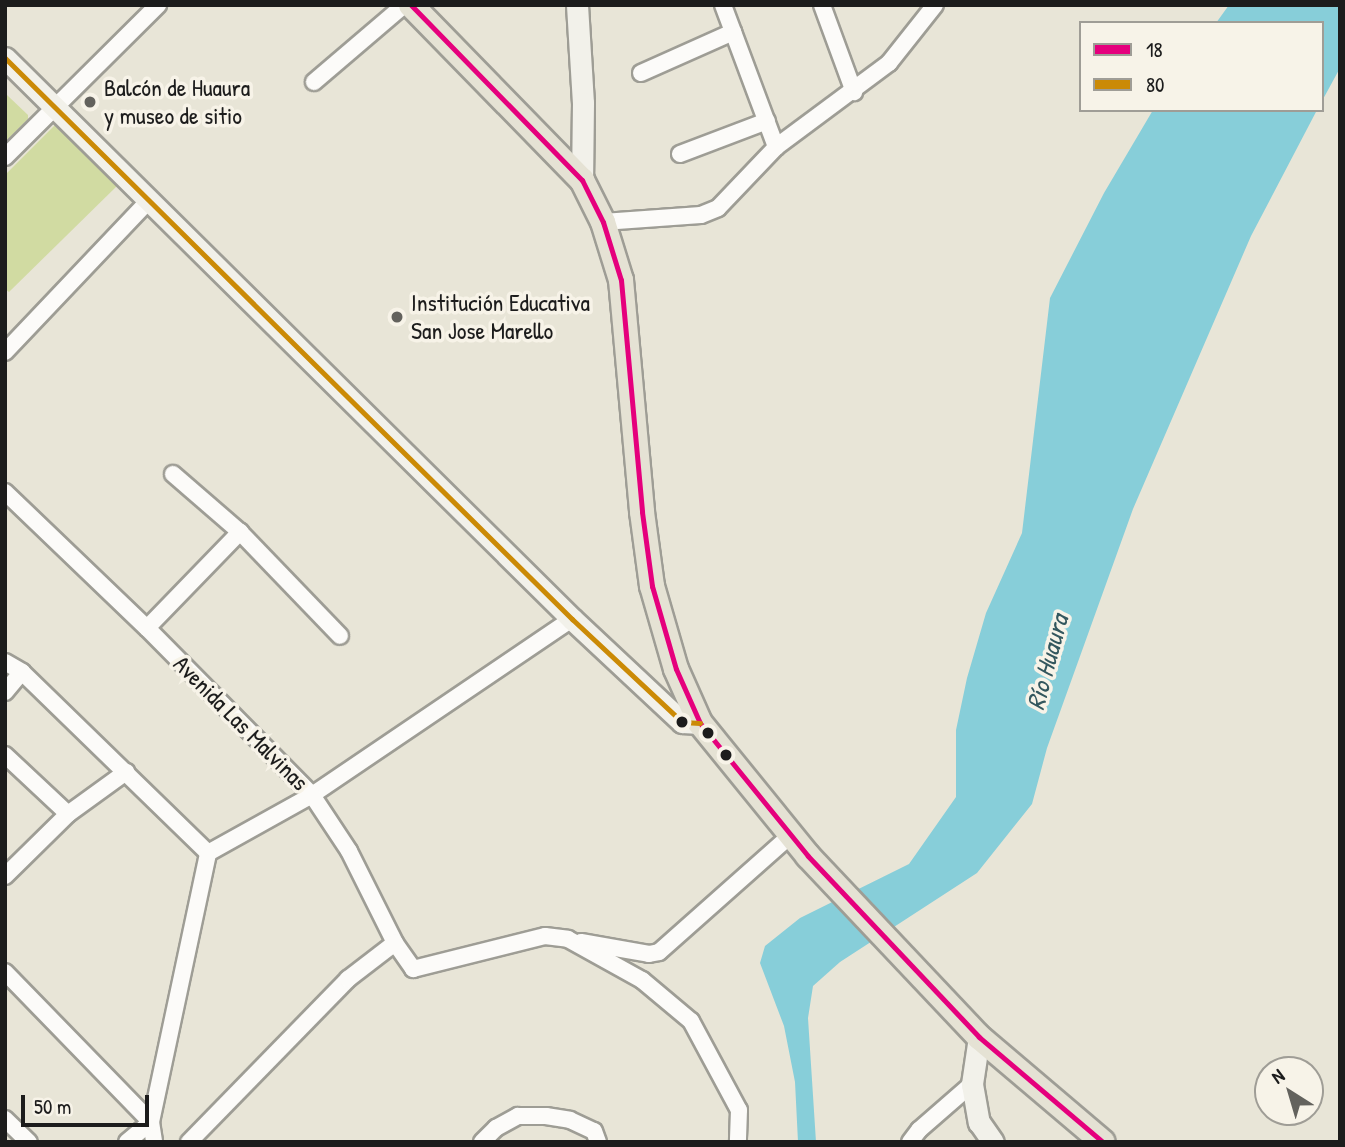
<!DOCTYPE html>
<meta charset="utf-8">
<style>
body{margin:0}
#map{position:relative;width:1345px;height:1147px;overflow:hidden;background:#e8e5d7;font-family:"Patrick Hand",sans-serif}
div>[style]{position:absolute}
.green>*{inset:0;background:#d1dba2}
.water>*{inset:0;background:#87ced9}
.roads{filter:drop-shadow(2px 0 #9e9d95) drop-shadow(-2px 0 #9e9d95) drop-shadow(0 2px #9e9d95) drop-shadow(0 -2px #9e9d95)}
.minor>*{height:16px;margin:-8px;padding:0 8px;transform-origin:8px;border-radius:8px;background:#fcfbf9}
.secondary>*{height:21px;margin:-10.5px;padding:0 10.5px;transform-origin:10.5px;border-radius:10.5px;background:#f2f1ea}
.primary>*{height:24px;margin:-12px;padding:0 12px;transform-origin:12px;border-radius:12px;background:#e5e2d4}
.bus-1>*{height:5px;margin:-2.5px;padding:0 2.5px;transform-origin:2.5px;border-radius:2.5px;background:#e5007d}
.bus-2>*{height:5px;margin:-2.5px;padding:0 2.5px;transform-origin:2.5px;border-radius:2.5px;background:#cb8a06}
.dots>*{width:19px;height:19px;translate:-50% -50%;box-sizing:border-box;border:4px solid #f7f3e8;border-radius:50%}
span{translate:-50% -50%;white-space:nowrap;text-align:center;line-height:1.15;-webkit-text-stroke:7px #f7f3e8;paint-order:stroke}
.poi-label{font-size:24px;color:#1c1c1c}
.left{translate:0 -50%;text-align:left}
.street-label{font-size:24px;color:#1c1c1c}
.water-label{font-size:26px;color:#33575e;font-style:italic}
.frame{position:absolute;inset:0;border:7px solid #1c1c1c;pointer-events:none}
.legend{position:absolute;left:1079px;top:21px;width:245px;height:91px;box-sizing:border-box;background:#f7f3e8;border:2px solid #9f9d96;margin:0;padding:9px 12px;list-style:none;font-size:21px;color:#1c1c1c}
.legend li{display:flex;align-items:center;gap:14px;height:35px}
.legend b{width:35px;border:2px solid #9f9d96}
.north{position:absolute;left:1254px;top:1056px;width:70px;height:70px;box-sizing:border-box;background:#f7f3e8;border:2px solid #9f9d96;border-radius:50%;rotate:323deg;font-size:19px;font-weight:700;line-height:28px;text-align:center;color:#1c1c1c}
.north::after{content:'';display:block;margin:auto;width:24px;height:32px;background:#63625d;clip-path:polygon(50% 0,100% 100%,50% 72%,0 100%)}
.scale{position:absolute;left:21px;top:1095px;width:128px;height:32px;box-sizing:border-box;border:4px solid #1c1c1c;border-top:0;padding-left:9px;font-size:21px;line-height:24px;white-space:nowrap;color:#1c1c1c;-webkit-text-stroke:5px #f7f3e8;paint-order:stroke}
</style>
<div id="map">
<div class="green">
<div style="clip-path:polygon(7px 95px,28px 115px,28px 119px,5px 142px)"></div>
<div style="clip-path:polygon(55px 125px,118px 185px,9px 292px,5px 289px,5px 175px)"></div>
</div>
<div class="water">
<div style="clip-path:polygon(1229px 5px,1340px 5px,1340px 68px,1322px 101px,1322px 23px,1216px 23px)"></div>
<div style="clip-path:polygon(1153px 110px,1317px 110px,1251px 236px,1133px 509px,1047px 748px,1032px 804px,977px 873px,840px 962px,813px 986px,808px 1018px,816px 1142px,798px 1142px,795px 1082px,784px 1026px,760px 963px,765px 946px,800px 918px,909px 864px,956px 797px,956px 730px,967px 678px,986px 613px,1022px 533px,1050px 298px,1104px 193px)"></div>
</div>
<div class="roads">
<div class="minor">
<div style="left:723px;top:5px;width:152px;rotate:69.5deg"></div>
<div style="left:822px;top:5px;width:93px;rotate:69.8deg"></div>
<div style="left:641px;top:73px;width:101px;rotate:-24deg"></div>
<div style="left:314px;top:82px;width:118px;rotate:-40.5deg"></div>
<div style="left:680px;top:154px;width:93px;rotate:-20.8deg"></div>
<div style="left:5px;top:157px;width:216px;rotate:-44.8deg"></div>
<div style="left:603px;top:222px;width:98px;rotate:-4.1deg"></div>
<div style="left:701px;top:215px;width:18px;rotate:-22deg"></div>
<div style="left:718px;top:208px;width:84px;rotate:-46.4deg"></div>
<div style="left:776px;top:147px;width:141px;rotate:-36.6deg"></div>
<div style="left:889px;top:63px;width:74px;rotate:-51.6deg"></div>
<div style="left:5px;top:352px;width:209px;rotate:-46.5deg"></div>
<div style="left:173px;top:474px;width:89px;rotate:40.9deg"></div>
<div style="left:240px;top:532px;width:144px;rotate:46.1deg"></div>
<div style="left:5px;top:492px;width:197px;rotate:43.8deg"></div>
<div style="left:147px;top:628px;width:235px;rotate:45.3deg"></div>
<div style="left:312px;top:795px;width:314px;rotate:-34.1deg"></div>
<div style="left:147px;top:628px;width:134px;rotate:-45.9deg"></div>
<div style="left:5px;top:662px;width:20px;rotate:30deg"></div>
<div style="left:22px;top:672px;width:260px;rotate:44.2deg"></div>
<div style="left:208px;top:853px;width:119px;rotate:-29.1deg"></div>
<div style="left:312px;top:795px;width:67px;rotate:56.5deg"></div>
<div style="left:349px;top:851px;width:103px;rotate:63.4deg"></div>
<div style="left:395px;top:943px;width:32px;rotate:55deg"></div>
<div style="left:413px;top:969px;width:136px;rotate:-14deg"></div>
<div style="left:545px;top:936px;width:23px;rotate:7deg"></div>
<div style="left:568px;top:939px;width:85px;rotate:29deg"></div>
<div style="left:642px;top:980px;width:64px;rotate:39.9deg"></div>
<div style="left:691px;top:1021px;width:101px;rotate:61.7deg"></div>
<div style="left:739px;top:1110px;width:32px;rotate:92deg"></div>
<div style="left:5px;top:692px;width:26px;rotate:-50deg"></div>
<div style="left:5px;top:755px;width:86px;rotate:43.1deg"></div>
<div style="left:5px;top:876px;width:88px;rotate:-44.5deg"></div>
<div style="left:68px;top:814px;width:72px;rotate:-35.9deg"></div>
<div style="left:581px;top:942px;width:69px;rotate:10deg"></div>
<div style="left:649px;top:954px;width:10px;rotate:-11deg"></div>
<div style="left:659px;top:952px;width:176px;rotate:-41.6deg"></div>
<div style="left:5px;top:972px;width:209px;rotate:45.8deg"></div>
<div style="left:151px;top:1122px;width:20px;rotate:81deg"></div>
<div style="left:5px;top:1119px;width:33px;rotate:44deg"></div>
<div style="left:127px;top:1142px;width:31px;rotate:-40deg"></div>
<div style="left:151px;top:1122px;width:275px;rotate:-78deg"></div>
<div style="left:189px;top:1142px;width:228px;rotate:-45.7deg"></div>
<div style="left:348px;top:979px;width:59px;rotate:-37.5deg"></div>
<div style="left:482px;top:1142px;width:20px;rotate:-45deg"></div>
<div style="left:496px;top:1128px;width:25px;rotate:-29deg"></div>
<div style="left:518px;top:1116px;width:28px"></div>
<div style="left:546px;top:1116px;width:24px;rotate:9deg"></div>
<div style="left:570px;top:1120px;width:26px;rotate:25deg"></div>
<div style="left:594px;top:1131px;width:12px;rotate:70deg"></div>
<div style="left:910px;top:1142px;width:15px;rotate:-53deg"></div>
<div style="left:919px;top:1130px;width:70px;rotate:-41deg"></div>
</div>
<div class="secondary">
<div style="left:577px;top:5px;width:98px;rotate:86.5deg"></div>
<div style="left:583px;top:103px;width:77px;rotate:90.7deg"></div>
<div style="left:5px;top:58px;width:798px;rotate:44.7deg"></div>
<div style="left:572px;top:619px;width:151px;rotate:43.1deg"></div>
<div style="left:682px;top:722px;width:18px;rotate:3deg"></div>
<div style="left:979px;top:1037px;width:48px;rotate:98.5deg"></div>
<div style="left:972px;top:1084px;width:39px;rotate:80deg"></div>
<div style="left:979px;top:1122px;width:24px;rotate:55deg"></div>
</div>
<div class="primary">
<div style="left:411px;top:5px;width:245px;rotate:45.7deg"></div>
<div style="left:582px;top:180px;width:47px;rotate:63.4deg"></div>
<div style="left:603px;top:222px;width:61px;rotate:72.8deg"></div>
<div style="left:621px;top:280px;width:233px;rotate:84.8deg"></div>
<div style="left:642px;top:512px;width:75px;rotate:82.3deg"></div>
<div style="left:652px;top:586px;width:86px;rotate:73.9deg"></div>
<div style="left:676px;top:669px;width:59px;rotate:66deg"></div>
<div style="left:700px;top:723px;width:171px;rotate:50.9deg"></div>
<div style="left:808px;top:856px;width:249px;rotate:46.6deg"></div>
<div style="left:979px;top:1037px;width:162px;rotate:40.3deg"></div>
</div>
</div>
<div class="bus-1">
<div style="left:411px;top:5px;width:245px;rotate:45.7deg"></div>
<div style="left:582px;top:180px;width:47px;rotate:63.4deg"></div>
<div style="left:603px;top:222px;width:61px;rotate:72.8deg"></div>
<div style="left:621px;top:280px;width:233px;rotate:84.8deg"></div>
<div style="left:642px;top:512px;width:75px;rotate:82.3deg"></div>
<div style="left:652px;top:586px;width:86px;rotate:73.9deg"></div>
<div style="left:676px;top:669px;width:59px;rotate:66deg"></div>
<div style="left:700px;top:723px;width:171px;rotate:50.9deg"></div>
<div style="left:808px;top:856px;width:249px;rotate:46.6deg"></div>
<div style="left:979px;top:1037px;width:162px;rotate:40.3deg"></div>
</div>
<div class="bus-2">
<div style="left:5px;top:58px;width:798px;rotate:44.7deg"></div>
<div style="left:572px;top:619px;width:151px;rotate:43.1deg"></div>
<div style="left:682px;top:722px;width:18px;rotate:3deg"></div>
</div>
<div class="dots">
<div style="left:90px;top:102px;background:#63625d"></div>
<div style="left:397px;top:317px;background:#63625d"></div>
<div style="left:682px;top:722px;background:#1c1c1c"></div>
<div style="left:708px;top:733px;background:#1c1c1c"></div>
<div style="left:726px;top:755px;background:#1c1c1c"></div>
</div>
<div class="poi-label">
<span class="left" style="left:104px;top:102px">Balcón de Huaura<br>y museo de sitio</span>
<span class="left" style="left:411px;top:317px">Institución Educativa<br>San Jose Marello</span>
</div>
<div class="street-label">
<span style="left:241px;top:723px;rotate:45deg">Avenida Las Malvinas</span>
</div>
<div class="water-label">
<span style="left:1047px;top:662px;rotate:-75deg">Río Huaura</span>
</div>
<div class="frame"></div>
<ul class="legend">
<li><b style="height:9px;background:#e5007d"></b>18</li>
<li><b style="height:9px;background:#cb8a06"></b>80</li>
</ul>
<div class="north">N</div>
<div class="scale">50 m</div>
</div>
